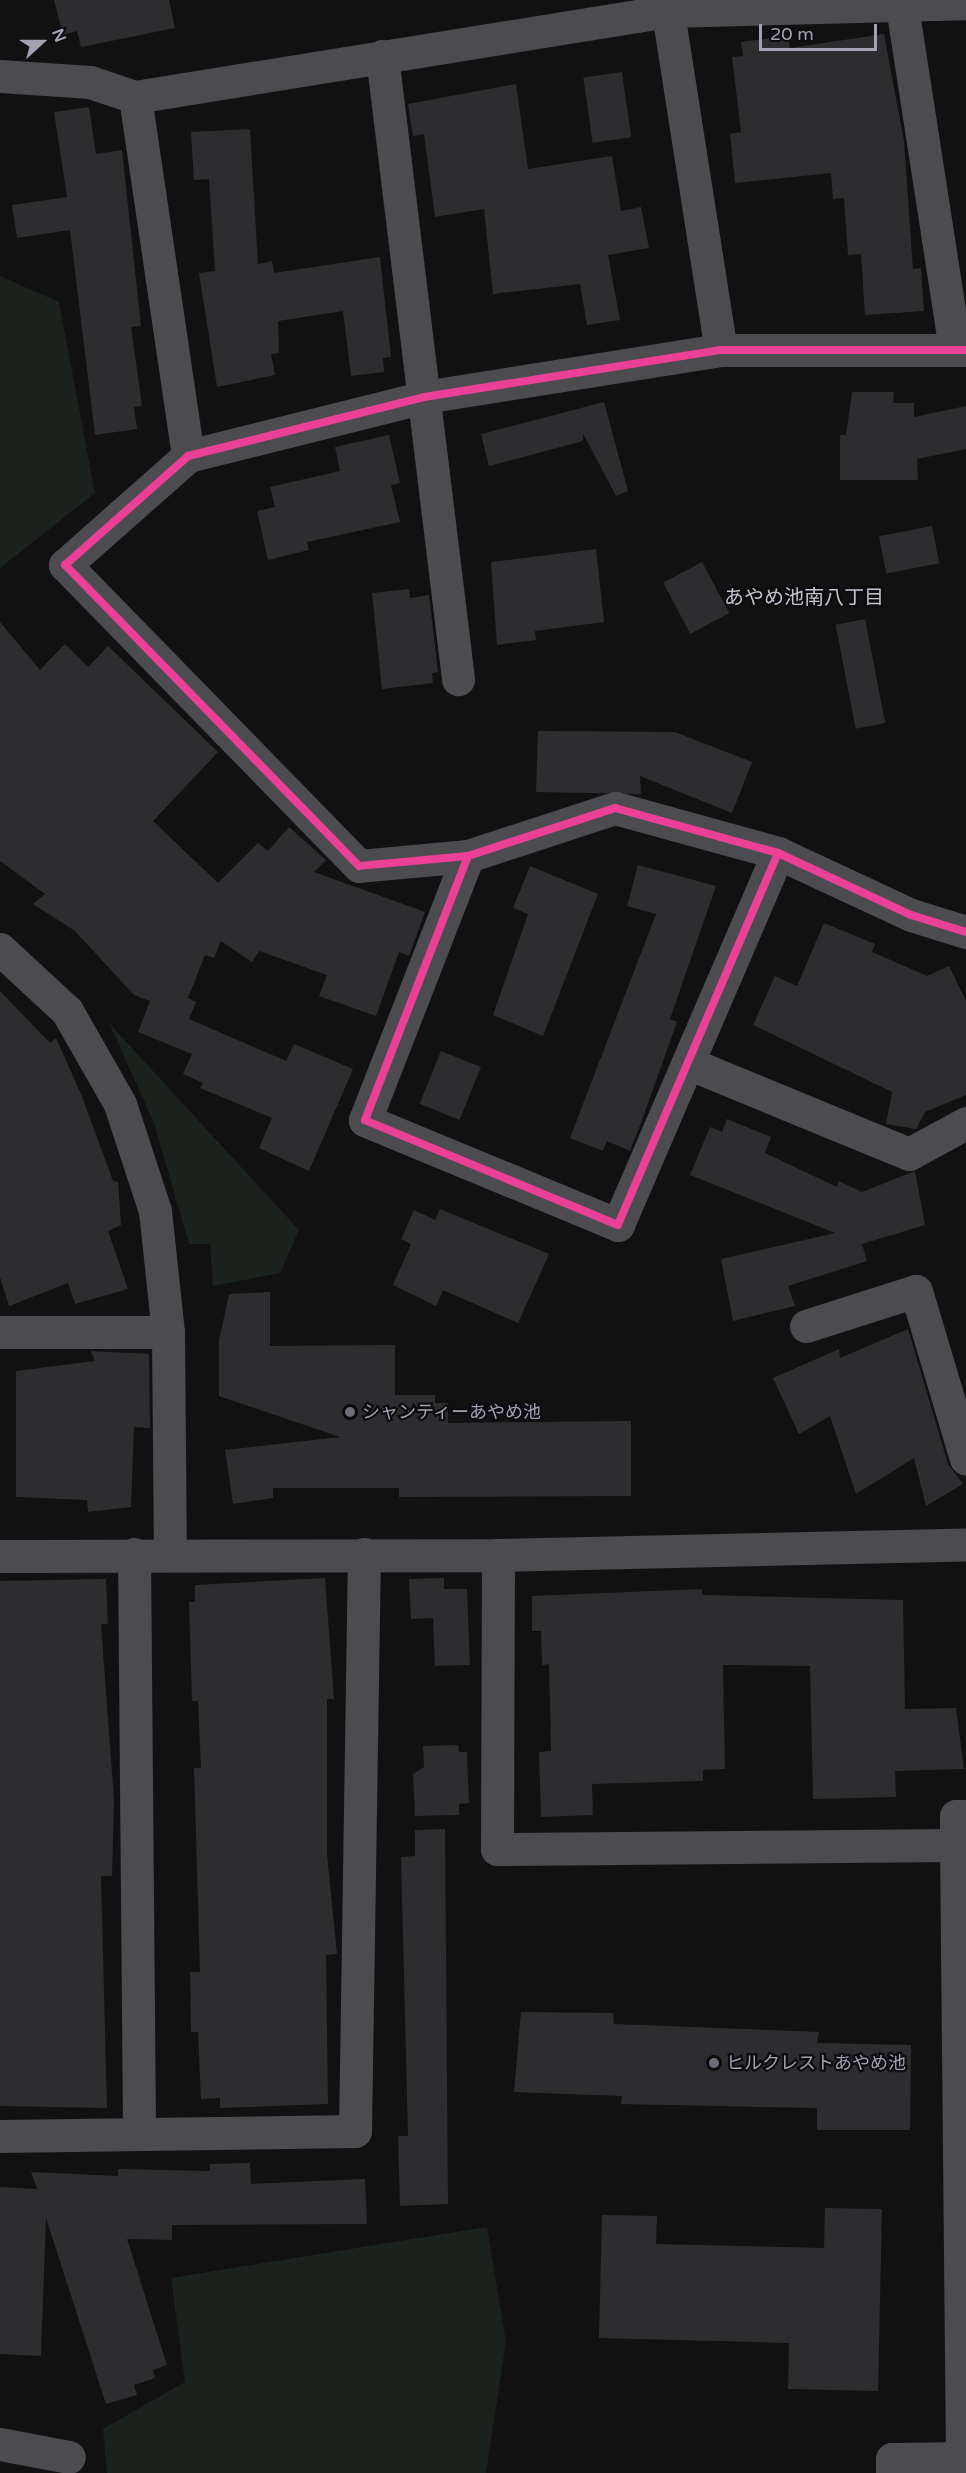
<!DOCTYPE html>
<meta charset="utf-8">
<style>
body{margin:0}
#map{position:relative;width:966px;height:2473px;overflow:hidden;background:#111;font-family:"Varela Round","Noto Sans JP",sans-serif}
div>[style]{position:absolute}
.green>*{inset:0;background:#1b211d}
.building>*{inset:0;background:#2d2d2f;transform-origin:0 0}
.street>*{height:33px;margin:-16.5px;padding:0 16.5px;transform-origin:16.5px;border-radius:16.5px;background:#4b4b50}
.cycleway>*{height:8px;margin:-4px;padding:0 4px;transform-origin:4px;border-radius:4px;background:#ea4096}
.dots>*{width:16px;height:16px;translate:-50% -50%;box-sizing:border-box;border:3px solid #0c0b0d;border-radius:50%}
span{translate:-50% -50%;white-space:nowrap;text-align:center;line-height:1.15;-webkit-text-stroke:4.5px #0c0b0d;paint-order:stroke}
.poi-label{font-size:18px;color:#a2a2b2}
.left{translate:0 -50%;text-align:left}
.neighbourhood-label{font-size:20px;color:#c3c3ce}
.north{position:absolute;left:12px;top:12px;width:60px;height:60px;-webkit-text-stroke:4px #0c0b0d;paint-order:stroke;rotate:69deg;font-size:16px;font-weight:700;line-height:24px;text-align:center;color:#a2a2b2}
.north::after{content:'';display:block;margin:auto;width:21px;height:27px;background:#a2a2b2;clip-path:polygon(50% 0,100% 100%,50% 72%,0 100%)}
.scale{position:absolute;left:759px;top:24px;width:118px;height:27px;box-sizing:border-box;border:3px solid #a2a2b2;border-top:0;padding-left:8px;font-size:18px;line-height:21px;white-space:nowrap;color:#a2a2b2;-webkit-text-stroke:4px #0c0b0d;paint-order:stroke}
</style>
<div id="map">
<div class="green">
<div style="clip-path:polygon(0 276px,59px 302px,95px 493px,0 568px)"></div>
<div style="clip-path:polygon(109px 1023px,299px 1230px,280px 1273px,213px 1286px,210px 1244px,189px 1244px,154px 1123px)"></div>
<div style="clip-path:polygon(487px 2227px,506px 2342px,486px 2473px,107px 2473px,103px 2429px,185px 2382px,171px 2278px)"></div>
</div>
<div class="building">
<div style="clip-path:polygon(54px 0,169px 0,175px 28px,81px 47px,77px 31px,63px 35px)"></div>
<div style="clip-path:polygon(884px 34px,904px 141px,913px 269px,921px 268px,924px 311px,865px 315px,861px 254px,848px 255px,844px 198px,833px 199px,831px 173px,735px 183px,730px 134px,741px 132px,732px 57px,743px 56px,741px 42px,788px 36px,790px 48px)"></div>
<div style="left:622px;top:72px;width:66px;height:39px;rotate:82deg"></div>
<div style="clip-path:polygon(516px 84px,528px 169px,612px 156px,621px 211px,641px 207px,649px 248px,608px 255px,620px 320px,587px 325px,580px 284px,493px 294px,484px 209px,435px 217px,424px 134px,413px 136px,408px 104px)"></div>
<div style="clip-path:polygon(89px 107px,96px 154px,122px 150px,141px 326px,131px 327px,142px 406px,134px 407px,137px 429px,95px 435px,70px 230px,17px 238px,12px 205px,67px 197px,54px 112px)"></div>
<div style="clip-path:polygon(250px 129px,258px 264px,272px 261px,274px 273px,380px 257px,391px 357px,383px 358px,384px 372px,351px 376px,343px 311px,278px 321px,279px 353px,271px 354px,275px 375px,217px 387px,199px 273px,215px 271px,209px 179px,194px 180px,191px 132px)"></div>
<div style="clip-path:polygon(852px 392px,894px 392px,893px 403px,914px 403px,914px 417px,966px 406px,966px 449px,917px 459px,918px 480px,840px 480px,840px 435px,846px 435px)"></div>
<div style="clip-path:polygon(604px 402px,628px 491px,616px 496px,583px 433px,583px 441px,489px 466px,481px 434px)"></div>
<div style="clip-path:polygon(389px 435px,400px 483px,391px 485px,400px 522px,307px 542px,309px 550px,268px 560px,257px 511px,275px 507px,270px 487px,340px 471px,335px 447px)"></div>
<div style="left:932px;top:526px;width:38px;height:54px;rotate:79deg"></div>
<div style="clip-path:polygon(596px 549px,604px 622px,535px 631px,536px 640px,497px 645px,491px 562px)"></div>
<div style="left:702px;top:562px;width:58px;height:44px;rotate:62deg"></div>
<div style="clip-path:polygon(409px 589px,410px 598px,429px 595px,438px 672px,432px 673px,433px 683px,382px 689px,372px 593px)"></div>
<div style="left:865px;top:619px;width:106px;height:30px;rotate:79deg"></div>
<div style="clip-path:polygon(0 622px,40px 670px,65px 644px,88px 667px,108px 646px,218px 752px,153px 821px,218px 883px,258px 843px,268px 851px,289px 827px,326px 860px,314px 872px,425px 912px,409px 956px,399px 952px,376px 1016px,319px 996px,327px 975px,259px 951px,252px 962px,221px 941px,214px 958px,205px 955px,188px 998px,196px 1002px,189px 1019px,286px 1061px,294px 1044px,353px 1069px,309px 1171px,259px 1148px,272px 1118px,200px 1088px,203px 1083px,183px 1074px,192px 1054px,138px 1032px,150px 1001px,134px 995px,75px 931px,33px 904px,45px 894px,0 861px)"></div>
<div style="clip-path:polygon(538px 731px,675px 732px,752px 762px,732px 813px,640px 776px,641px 794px,536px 792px)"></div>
<div style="clip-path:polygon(638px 865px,716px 886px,670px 1019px,677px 1022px,641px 1123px,630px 1151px,607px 1141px,603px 1151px,570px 1138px,656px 914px,627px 906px)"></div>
<div style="clip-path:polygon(530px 866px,598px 894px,543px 1036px,493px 1015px,528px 914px,513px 908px)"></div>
<div style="clip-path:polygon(824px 923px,875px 944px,872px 952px,927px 976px,949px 966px,966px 1001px,966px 1095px,925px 1112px,916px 1129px,886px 1124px,892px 1092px,753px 1025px,775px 976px,797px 986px)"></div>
<div style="clip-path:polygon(0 991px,50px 1043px,56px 1038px,81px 1094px,113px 1181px,118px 1182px,121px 1225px,108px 1231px,128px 1289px,75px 1304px,68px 1283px,9px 1306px,0 1277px)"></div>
<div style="left:441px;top:1051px;width:43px;height:57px;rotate:22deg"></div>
<div style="clip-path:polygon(727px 1119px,771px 1137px,765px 1153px,837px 1187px,839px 1181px,862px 1192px,915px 1171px,925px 1225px,862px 1244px,867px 1261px,788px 1286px,795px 1306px,733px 1321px,721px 1259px,835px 1233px,690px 1175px,710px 1127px,722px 1132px)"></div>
<div style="clip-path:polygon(440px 1209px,549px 1254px,518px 1323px,443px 1290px,436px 1306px,393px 1285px,411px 1244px,401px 1239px,414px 1210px,435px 1220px)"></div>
<div style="clip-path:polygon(270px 1292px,270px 1346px,395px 1345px,395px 1395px,435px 1395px,435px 1403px,448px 1403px,448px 1423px,631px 1421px,631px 1496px,399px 1497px,399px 1488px,273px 1488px,273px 1498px,233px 1504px,225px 1450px,340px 1437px,219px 1396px,219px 1340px,229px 1294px)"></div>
<div style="clip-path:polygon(908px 1329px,948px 1464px,963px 1484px,926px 1506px,914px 1458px,856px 1494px,830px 1416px,799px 1434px,773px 1378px,839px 1349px,840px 1358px)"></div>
<div style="clip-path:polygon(91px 1351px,149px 1354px,150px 1428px,134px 1427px,131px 1507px,88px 1512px,87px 1500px,16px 1497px,16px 1371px,95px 1361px)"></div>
<div style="clip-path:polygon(325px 1578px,334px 1699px,327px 1699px,327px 1855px,337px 1954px,326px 1955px,328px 2104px,220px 2108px,220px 2098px,201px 2099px,198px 2032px,191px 2032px,190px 1972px,200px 1972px,194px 1768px,201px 1768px,198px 1701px,192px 1701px,189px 1602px,195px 1602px,195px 1585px)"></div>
<div style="clip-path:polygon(444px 1578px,444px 1589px,467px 1589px,470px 1665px,435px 1666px,433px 1618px,411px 1619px,409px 1579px)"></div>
<div style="clip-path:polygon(106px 1579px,108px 1624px,101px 1624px,114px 1800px,112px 1876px,101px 1876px,107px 2108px,0 2106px,0 1581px)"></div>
<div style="clip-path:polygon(702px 1589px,702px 1595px,903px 1600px,905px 1709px,956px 1708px,964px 1769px,895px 1771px,896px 1797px,813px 1799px,810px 1666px,723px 1665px,725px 1769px,703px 1770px,703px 1781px,592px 1784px,593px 1815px,541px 1817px,539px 1752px,551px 1751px,549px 1664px,542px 1665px,541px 1631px,532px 1631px,532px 1596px)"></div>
<div style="clip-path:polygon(458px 1745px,459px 1752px,467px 1752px,469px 1803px,459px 1804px,459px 1815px,415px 1816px,413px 1774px,424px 1767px,423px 1746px)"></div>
<div style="clip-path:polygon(445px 1829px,448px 2204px,400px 2206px,398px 2136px,408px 2136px,401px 1857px,415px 1856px,415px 1830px)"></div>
<div style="clip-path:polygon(521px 2012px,613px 2013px,614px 2024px,819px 2032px,817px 2043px,911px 2045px,910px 2130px,817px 2130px,817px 2108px,621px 2104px,622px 2096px,514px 2092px)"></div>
<div style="clip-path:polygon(250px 2163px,251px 2184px,365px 2179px,367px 2224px,172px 2225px,172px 2240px,127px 2239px,167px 2365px,153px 2370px,155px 2378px,134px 2385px,137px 2395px,106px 2404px,46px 2218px,41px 2356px,0 2354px,0 2187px,37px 2189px,31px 2172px,118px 2176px,118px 2169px,210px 2171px,210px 2164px)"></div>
<div style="clip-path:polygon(825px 2208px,882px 2209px,878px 2391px,788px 2389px,789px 2343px,599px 2338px,602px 2215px,657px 2216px,656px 2244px,824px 2248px)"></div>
</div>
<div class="street">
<div style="left:666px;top:0;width:354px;rotate:81.1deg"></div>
<div style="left:901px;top:0;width:351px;rotate:81.2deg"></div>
<div style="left:382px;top:56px;width:628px;rotate:83.04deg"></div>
<div style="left:0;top:76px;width:90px;rotate:3.8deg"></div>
<div style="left:90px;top:82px;width:47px;rotate:18.4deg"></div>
<div style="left:135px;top:97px;width:540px;rotate:-9.17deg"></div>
<div style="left:668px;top:11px;width:298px;rotate:-1.5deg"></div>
<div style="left:135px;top:97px;width:363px;rotate:81.6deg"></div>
<div style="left:778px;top:853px;width:405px;rotate:113.3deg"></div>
<div style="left:618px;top:1225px;width:274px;rotate:-157.5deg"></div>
<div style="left:365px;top:1120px;width:283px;rotate:-68.7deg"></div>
<div style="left:468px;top:856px;width:155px;rotate:-18.1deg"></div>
<div style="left:615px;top:808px;width:169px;rotate:15.4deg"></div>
<div style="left:778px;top:853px;width:147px;rotate:25deg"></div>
<div style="left:911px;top:915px;width:58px;rotate:17.2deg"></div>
<div style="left:468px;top:856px;width:109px;rotate:174.8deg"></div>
<div style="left:359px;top:866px;width:421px;rotate:-134.3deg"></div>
<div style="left:65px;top:565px;width:164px;rotate:-41.5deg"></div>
<div style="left:188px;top:456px;width:243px;rotate:-14deg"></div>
<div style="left:424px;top:397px;width:301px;rotate:-9deg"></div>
<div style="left:721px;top:350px;width:245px"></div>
<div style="left:0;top:949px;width:91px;rotate:42.8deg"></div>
<div style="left:67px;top:1011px;width:107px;rotate:60.3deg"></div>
<div style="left:120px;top:1104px;width:113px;rotate:71.9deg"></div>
<div style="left:155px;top:1211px;width:122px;rotate:83.9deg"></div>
<div style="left:168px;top:1332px;width:221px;rotate:89.5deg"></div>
<div style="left:688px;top:1063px;width:239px;rotate:22.4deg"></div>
<div style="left:909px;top:1154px;width:65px;rotate:-28.5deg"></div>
<div style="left:806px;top:1326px;width:115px;rotate:-17.7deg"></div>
<div style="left:916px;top:1291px;width:175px;rotate:73.4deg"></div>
<div style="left:0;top:1332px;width:168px"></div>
<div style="left:134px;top:1554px;width:577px;rotate:89.5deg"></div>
<div style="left:498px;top:1555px;width:294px;rotate:90.2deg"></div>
<div style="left:497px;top:1849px;width:459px;rotate:-0.5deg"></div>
<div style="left:956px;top:1845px;width:613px;rotate:89.44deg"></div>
<div style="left:0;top:1556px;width:498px;rotate:-0.1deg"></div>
<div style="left:498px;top:1555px;width:468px;rotate:-1.3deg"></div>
<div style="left:956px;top:1845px;width:29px;rotate:-90deg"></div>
<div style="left:956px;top:1816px;width:10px"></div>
<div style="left:0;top:2136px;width:355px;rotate:-0.8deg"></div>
<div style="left:355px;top:2131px;width:577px;rotate:-89.11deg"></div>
<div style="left:0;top:2444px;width:70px;rotate:10.7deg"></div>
<div style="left:892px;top:2473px;width:14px;rotate:-90deg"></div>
<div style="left:892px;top:2459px;width:74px;rotate:-0.8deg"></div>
</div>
<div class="cycleway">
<div style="left:778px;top:853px;width:405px;rotate:113.3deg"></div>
<div style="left:618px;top:1225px;width:274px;rotate:-157.5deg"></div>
<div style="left:365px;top:1120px;width:283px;rotate:-68.7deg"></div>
<div style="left:468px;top:856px;width:155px;rotate:-18.1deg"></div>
<div style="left:615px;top:808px;width:169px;rotate:15.4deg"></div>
<div style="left:778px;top:853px;width:147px;rotate:25deg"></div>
<div style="left:911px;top:915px;width:58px;rotate:17.2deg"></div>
<div style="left:468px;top:856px;width:109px;rotate:174.8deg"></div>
<div style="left:359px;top:866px;width:421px;rotate:-134.3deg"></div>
<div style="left:65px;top:565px;width:164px;rotate:-41.5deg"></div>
<div style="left:188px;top:456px;width:243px;rotate:-14deg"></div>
<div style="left:424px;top:397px;width:301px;rotate:-9deg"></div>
<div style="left:721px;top:350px;width:245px"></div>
</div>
<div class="dots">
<div style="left:350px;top:1412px;background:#6f6f7a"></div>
<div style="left:714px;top:2063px;background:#6f6f7a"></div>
</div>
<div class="poi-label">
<span class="left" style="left:362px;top:1412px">シャンティーあやめ池</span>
<span class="left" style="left:726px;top:2063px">ヒルクレストあやめ池</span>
</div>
<div class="neighbourhood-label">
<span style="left:804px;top:598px">あやめ池南八丁目</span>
</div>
<div class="north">N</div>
<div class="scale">20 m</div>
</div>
